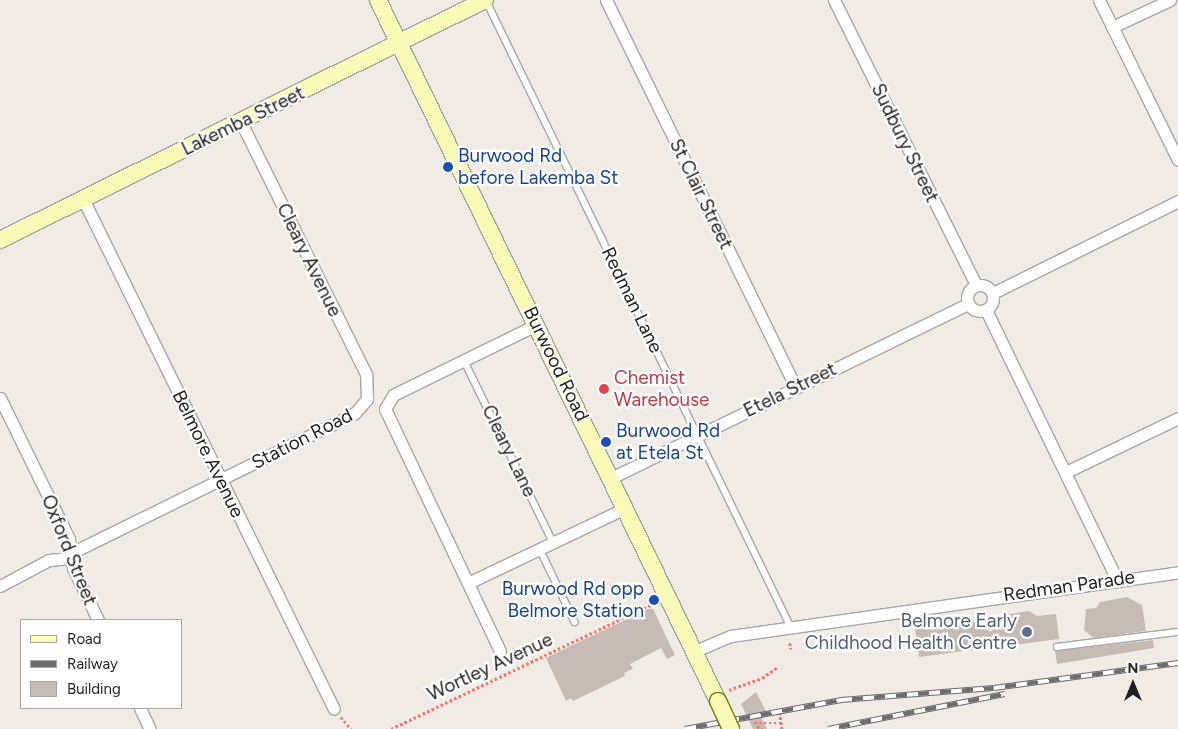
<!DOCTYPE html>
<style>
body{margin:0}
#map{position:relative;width:1178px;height:729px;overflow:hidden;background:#f0ece5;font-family:Figtree,sans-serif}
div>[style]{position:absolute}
.building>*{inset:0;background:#c5bbb4}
.path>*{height:2.5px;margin-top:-1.25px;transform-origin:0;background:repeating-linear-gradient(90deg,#fe7268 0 2.5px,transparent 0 5px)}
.roads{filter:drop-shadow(1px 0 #a6a6a6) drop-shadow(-1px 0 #a6a6a6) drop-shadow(0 1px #a6a6a6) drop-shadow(0 -1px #a6a6a6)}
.service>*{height:5.5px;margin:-2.75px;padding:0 2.75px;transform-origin:2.75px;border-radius:2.75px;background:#fff}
.minor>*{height:11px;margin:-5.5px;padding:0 5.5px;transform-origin:5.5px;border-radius:5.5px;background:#fff}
.minor>.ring{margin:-5.5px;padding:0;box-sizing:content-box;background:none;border:11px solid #fff;border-radius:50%}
.secondary>*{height:16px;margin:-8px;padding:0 8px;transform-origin:8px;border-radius:8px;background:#fbfbb8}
.rail>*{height:5.5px;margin-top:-2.75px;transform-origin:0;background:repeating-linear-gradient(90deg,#fff 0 11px,#6d6d6d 0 22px);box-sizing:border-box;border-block:1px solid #6d6d6d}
.bridges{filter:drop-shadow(1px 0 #727a02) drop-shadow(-1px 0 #727a02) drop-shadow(0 1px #727a02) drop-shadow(0 -1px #727a02)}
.secondary-bridge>*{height:16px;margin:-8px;padding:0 8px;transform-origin:8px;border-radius:8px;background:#fbfbb8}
.dots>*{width:14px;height:14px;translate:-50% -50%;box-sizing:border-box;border:2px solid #fff;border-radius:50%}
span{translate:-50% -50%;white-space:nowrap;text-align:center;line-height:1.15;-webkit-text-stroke:4.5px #fff;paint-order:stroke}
.street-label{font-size:19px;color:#1f1f1f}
.transit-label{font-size:19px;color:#164399}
.left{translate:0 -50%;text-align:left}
.right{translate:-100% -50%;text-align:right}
.health-label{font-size:19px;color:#be3a42}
.service-label{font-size:19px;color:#4e5e75}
.legend{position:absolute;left:20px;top:619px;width:162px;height:90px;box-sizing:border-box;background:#fff;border:1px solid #a5a5a5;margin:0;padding:6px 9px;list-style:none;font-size:15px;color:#1f1f1f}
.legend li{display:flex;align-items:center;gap:10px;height:25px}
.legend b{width:25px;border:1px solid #a5a5a5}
.north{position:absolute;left:1108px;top:659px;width:50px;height:50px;-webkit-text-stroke:4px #fff;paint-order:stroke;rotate:0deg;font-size:14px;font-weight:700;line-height:20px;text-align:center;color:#1f1f1f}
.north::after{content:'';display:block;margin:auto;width:18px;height:22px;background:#1f1f1f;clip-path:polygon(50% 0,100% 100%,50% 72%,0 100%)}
</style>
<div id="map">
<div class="building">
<div style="clip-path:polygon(1127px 597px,1142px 605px,1146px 631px,1094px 638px,1084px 630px,1086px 609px,1096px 608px,1100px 602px)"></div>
<div style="clip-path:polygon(648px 609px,653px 609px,675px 655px,667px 659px,661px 648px,630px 664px,633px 669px,624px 673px,625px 676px,573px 701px,571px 698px,566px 701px,546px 658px)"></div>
<div style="clip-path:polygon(1029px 611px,1037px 616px,1056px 614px,1059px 639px,1006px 646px,1005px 641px,985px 644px,986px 648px,919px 657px,915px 627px,971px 620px,991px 632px,1003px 615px)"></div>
<div style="clip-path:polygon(1153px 640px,1154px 648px,1057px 664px,1055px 651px)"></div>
<div style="clip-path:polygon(756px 692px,767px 713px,760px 715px,767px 729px,753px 729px,741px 704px)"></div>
</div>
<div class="path">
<div style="left:790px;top:643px;width:6px;rotate:81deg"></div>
<div style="left:729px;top:690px;width:35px;rotate:-20deg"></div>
<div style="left:762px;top:678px;width:19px;rotate:-35deg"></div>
<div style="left:780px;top:712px;width:17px;rotate:83deg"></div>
<div style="left:341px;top:717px;width:16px;rotate:50deg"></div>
<div style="left:754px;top:723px;width:27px"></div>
<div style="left:757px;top:726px;width:6px;rotate:31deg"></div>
<div style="left:391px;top:729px;width:292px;rotate:-25.6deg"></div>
</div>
<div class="roads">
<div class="service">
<div style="left:487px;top:2px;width:695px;rotate:64.06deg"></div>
<div style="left:464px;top:360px;width:203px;rotate:63.9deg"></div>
<div style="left:540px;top:549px;width:81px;rotate:64.4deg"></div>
<div style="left:1057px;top:647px;width:122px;rotate:-7.1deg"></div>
</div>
<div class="minor">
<div style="left:606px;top:0;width:431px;rotate:63.9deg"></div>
<div style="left:834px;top:0;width:318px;rotate:63.5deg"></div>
<div style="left:1099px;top:0;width:178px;rotate:63.7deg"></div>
<div style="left:1112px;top:27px;width:64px;rotate:-25deg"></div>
<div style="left:83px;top:199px;width:568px;rotate:63.8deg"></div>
<div class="ring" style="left:967px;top:285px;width:15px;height:15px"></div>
<div style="left:993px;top:293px;width:207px;rotate:-26.4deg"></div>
<div style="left:986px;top:310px;width:300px;rotate:64.1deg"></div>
<div style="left:0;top:398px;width:157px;rotate:63.9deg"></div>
<div style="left:69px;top:539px;width:29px;rotate:82deg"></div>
<div style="left:73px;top:568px;width:58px;rotate:64.3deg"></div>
<div style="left:1066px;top:472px;width:124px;rotate:-25.7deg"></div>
<div style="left:611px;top:478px;width:397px;rotate:-26deg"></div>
<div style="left:71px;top:553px;width:315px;rotate:-26.2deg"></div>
<div style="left:354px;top:414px;width:20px;rotate:-49deg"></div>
<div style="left:367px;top:399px;width:25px;rotate:-92deg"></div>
<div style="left:366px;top:374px;width:281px;rotate:-116.4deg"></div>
<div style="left:468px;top:583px;width:174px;rotate:-25.5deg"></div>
<div style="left:0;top:586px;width:55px;rotate:-28deg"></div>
<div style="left:49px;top:560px;width:22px;rotate:-5deg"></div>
<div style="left:500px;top:651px;width:268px;rotate:-115.4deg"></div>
<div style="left:385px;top:409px;width:16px;rotate:-60deg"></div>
<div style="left:393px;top:395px;width:159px;rotate:-26.1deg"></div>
<div style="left:695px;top:651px;width:39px;rotate:-23deg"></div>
<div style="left:731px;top:636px;width:452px;rotate:-8.1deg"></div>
<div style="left:140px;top:708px;width:23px;rotate:65deg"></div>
</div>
<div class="secondary">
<div style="left:378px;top:0;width:779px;rotate:64.13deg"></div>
<div style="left:0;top:240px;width:541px;rotate:-26.33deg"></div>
</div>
</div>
<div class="rail">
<div style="left:685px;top:729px;width:159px;rotate:-10.5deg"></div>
<div style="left:841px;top:700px;width:153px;rotate:-4.5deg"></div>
<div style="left:994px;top:688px;width:186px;rotate:-7.7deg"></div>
<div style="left:828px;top:729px;width:180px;rotate:-11.2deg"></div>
</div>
<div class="bridges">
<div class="secondary-bridge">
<div style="left:718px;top:701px;width:31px;rotate:65deg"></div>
</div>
</div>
<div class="dots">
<div style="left:448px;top:167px;background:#1a4fb4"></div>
<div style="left:604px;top:389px;background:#e0444e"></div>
<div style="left:606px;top:442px;background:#1a4fb4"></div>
<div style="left:654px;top:600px;background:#1a4fb4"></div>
<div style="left:1027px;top:632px;background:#5c6f8a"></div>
</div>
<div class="street-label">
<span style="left:243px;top:121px;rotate:-26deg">Lakemba Street</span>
<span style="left:905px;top:143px;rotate:64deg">Sudbury Street</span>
<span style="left:701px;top:194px;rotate:64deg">St Clair Street</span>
<span style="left:309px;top:260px;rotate:64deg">Cleary Avenue</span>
<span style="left:632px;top:300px;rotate:64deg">Redman Lane</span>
<span style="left:556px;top:364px;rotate:64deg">Burwood Road</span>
<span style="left:790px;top:390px;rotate:-26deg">Etela Street</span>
<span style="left:302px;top:439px;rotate:-27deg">Station Road</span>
<span style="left:509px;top:451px;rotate:64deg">Cleary Lane</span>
<span style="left:208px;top:454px;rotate:64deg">Belmore Avenue</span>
<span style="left:69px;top:550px;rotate:68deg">Oxford Street</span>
<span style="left:1069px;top:586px;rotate:-8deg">Redman Parade</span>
<span style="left:490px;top:667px;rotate:-25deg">Wortley Avenue</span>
</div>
<div class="transit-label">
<span class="left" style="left:458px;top:167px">Burwood Rd<br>before Lakemba St</span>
<span class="left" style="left:616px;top:442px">Burwood Rd<br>at Etela St</span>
<span class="right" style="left:644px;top:600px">Burwood Rd opp<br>Belmore Station</span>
</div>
<div class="health-label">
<span class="left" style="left:614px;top:389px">Chemist<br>Warehouse</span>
</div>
<div class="service-label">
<span class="right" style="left:1017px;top:632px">Belmore Early<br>Childhood Health Centre</span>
</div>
<ul class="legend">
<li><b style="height:6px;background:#fbfbb8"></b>Road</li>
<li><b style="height:6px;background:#6d6d6d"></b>Railway</li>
<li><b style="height:14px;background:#c5bbb4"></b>Building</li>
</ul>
<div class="north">N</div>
</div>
